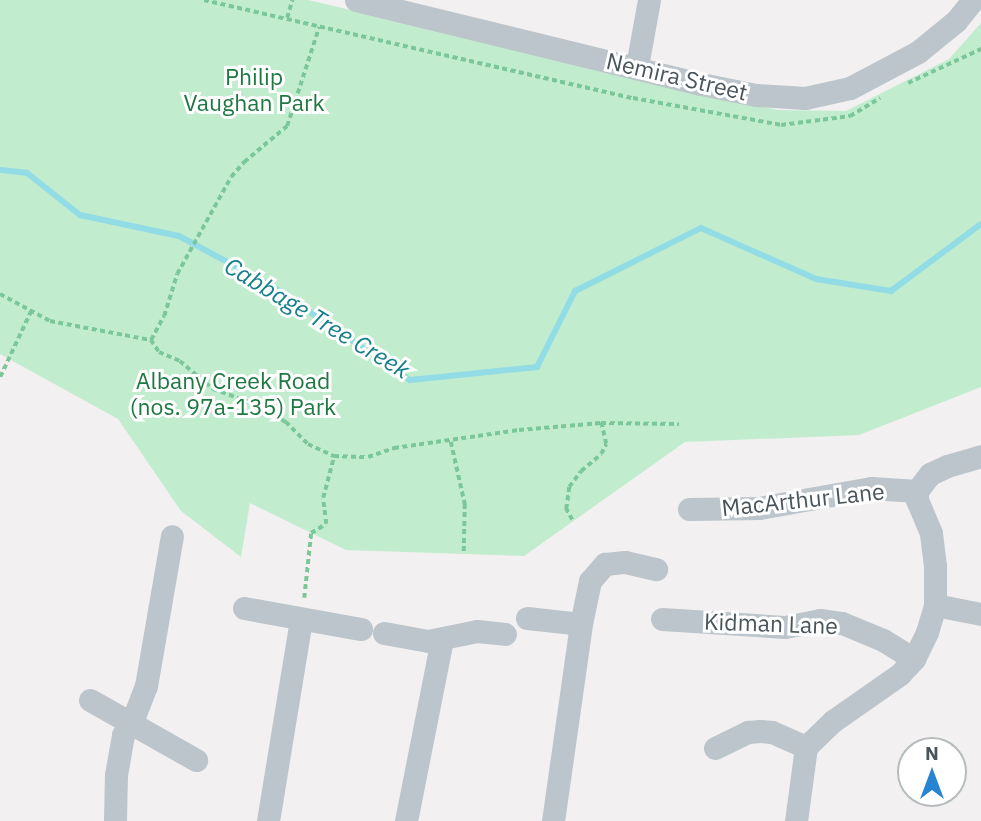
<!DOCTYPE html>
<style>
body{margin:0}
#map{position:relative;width:981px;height:821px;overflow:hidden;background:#f2f0f0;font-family:"IBM Plex Sans",sans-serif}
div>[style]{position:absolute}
.green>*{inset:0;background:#c2ecce}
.stream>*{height:6px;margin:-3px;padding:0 3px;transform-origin:3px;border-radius:3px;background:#92dce5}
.path>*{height:3.5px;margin-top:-1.75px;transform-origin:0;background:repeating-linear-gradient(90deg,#7cc79a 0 5px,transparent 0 8.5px)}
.minor>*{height:23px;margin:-11.5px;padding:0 11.5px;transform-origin:11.5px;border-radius:11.5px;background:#bcc5cb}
span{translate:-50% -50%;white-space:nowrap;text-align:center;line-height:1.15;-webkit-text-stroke:6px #fff;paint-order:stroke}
.park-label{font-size:23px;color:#1f7842}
.street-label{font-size:23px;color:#49555b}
.water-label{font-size:24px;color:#177e8b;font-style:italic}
.north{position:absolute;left:897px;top:737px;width:70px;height:70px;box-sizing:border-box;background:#fff;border:2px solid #b6bbbd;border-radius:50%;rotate:0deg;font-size:19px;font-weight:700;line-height:28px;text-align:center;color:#49555b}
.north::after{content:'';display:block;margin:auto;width:24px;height:32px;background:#2784d4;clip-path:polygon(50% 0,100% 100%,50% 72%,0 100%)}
</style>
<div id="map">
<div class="green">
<div style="clip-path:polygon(0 0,308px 0,777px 110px,846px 111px,949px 59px,981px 23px,981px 387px,859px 435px,685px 442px,524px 556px,346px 550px,250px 503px,241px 557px,181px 511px,118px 419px,0 354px)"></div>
</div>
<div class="stream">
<div style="left:0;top:170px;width:27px;rotate:6deg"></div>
<div style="left:27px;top:173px;width:68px;rotate:38.4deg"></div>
<div style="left:80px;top:215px;width:101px;rotate:12deg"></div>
<div style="left:179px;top:236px;width:106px;rotate:28.3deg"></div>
<div style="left:272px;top:286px;width:167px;rotate:34.3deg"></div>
<div style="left:410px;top:380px;width:128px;rotate:-5.8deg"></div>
<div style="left:537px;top:367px;width:85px;rotate:-63.4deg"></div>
<div style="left:575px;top:291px;width:141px;rotate:-26.6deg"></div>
<div style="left:701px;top:228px;width:126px;rotate:23.9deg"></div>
<div style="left:816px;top:279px;width:76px;rotate:9.1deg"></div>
<div style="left:891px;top:291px;width:112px;rotate:-36.7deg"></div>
</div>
<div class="path">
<div style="left:204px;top:0;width:440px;rotate:12.9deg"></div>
<div style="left:633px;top:98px;width:150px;rotate:10.3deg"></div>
<div style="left:781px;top:125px;width:70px;rotate:-7.4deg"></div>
<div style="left:850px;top:116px;width:35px;rotate:-31deg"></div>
<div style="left:287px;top:18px;width:19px;rotate:-74deg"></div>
<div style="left:908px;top:83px;width:81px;rotate:-25deg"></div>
<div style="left:0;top:294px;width:57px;rotate:28.4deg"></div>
<div style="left:50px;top:321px;width:103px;rotate:10.7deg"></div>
<div style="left:151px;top:340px;width:27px;rotate:-62deg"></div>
<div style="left:164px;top:316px;width:44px;rotate:-72.8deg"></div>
<div style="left:177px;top:274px;width:111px;rotate:-60.9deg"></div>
<div style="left:231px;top:177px;width:20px;rotate:-49deg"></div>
<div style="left:244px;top:162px;width:56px;rotate:-39.9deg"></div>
<div style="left:287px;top:126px;width:104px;rotate:-72.1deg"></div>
<div style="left:151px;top:340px;width:14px;rotate:56deg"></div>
<div style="left:159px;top:352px;width:23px;rotate:23deg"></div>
<div style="left:180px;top:361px;width:43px;rotate:40.3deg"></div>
<div style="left:213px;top:389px;width:50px;rotate:19.9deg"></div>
<div style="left:260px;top:406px;width:31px;rotate:32deg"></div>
<div style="left:286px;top:422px;width:31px;rotate:45deg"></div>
<div style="left:308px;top:444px;width:29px;rotate:25deg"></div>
<div style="left:334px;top:456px;width:34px;rotate:2deg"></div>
<div style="left:368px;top:457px;width:28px;rotate:-19deg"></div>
<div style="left:394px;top:448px;width:126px;rotate:-8.2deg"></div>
<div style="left:519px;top:430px;width:82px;rotate:-4.9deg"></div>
<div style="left:601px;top:423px;width:78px;rotate:0.7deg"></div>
<div style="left:0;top:377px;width:73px;rotate:-64.8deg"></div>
<div style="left:451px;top:442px;width:64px;rotate:77.3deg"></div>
<div style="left:465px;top:504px;width:48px;rotate:91.2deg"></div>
<div style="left:572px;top:520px;width:13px;rotate:-119deg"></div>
<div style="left:566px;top:509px;width:22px;rotate:-82deg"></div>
<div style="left:569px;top:487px;width:20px;rotate:-53deg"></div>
<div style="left:581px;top:471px;width:26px;rotate:-40deg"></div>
<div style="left:601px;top:454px;width:11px;rotate:-63deg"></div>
<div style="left:606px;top:444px;width:22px;rotate:-103deg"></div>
<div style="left:304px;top:598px;width:65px;rotate:-83.9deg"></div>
<div style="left:311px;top:533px;width:17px;rotate:-31deg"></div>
<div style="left:326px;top:524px;width:26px;rotate:-97deg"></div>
<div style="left:323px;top:498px;width:43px;rotate:-75.3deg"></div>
</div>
<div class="minor">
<div style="left:356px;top:0;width:355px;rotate:13.7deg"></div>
<div style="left:701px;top:84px;width:56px;rotate:11.3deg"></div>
<div style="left:756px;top:95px;width:49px;rotate:3.5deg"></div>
<div style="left:805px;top:98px;width:46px;rotate:-12.5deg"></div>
<div style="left:850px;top:88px;width:77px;rotate:-27.9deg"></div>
<div style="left:918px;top:52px;width:49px;rotate:-39.2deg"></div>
<div style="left:956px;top:21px;width:27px;rotate:-51deg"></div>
<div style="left:637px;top:66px;width:67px;rotate:-79.7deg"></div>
<div style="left:689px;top:509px;width:70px;rotate:-0.8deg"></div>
<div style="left:759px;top:508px;width:114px;rotate:-10.1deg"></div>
<div style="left:871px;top:488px;width:46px;rotate:3.7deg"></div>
<div style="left:935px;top:605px;width:47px;rotate:11.1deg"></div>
<div style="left:244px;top:608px;width:119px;rotate:10.2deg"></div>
<div style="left:527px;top:618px;width:54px;rotate:6.3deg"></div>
<div style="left:662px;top:619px;width:123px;rotate:3.7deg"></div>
<div style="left:785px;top:627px;width:36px;rotate:-11deg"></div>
<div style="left:820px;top:620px;width:22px;rotate:8deg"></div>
<div style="left:842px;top:623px;width:44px;rotate:22.5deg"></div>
<div style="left:883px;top:640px;width:36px;rotate:32deg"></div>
<div style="left:384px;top:633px;width:45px;rotate:10.3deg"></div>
<div style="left:428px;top:641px;width:50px;rotate:-11.5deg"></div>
<div style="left:477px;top:631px;width:28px;rotate:6deg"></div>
<div style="left:90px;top:700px;width:122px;rotate:29.5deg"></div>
<div style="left:715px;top:748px;width:37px;rotate:-26deg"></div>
<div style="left:748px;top:732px;width:12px;rotate:-5deg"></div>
<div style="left:760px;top:731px;width:12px;rotate:5deg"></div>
<div style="left:772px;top:732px;width:37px;rotate:24deg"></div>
<div style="left:115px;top:821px;width:46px;rotate:-88.8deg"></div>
<div style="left:116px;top:775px;width:41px;rotate:-80.1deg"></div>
<div style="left:123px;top:735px;width:16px;rotate:-55deg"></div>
<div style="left:132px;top:722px;width:39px;rotate:-69deg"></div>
<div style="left:146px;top:686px;width:152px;rotate:-80.2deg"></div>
<div style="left:268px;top:821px;width:204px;rotate:-80.7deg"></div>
<div style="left:406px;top:821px;width:186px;rotate:-78.8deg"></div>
<div style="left:553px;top:821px;width:199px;rotate:-81.9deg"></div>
<div style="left:581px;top:624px;width:44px;rotate:-78.2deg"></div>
<div style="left:590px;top:581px;width:23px;rotate:-49deg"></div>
<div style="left:605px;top:564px;width:20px;rotate:-6deg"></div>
<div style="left:625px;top:562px;width:32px;rotate:13deg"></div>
<div style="left:796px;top:821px;width:75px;rotate:-82.3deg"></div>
<div style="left:806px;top:747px;width:37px;rotate:-44deg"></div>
<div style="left:833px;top:721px;width:82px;rotate:-35deg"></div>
<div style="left:900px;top:674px;width:21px;rotate:-47deg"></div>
<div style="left:914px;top:659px;width:30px;rotate:-64deg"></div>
<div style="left:927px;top:632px;width:28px;rotate:-73deg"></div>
<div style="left:935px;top:605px;width:39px;rotate:-90deg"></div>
<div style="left:935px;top:566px;width:33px;rotate:-97deg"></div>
<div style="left:931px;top:533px;width:36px;rotate:-113deg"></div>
<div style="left:917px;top:500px;width:9px;rotate:-90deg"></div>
<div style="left:917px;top:491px;width:21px;rotate:-53deg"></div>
<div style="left:930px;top:474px;width:19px;rotate:-25deg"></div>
<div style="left:947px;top:466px;width:35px;rotate:-16deg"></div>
</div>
<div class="park-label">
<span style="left:254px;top:89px">Philip<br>Vaughan Park</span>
<span style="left:233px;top:393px">Albany Creek Road<br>(nos. 97a-135) Park</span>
</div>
<div class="street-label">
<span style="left:677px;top:76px;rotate:13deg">Nemira Street</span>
<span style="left:803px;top:499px;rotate:-6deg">MacArthur Lane</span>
<span style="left:771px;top:623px;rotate:2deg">Kidman Lane</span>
</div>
<div class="water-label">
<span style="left:317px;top:318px;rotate:31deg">Cabbage Tree Creek</span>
</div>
<div class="north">N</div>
</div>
